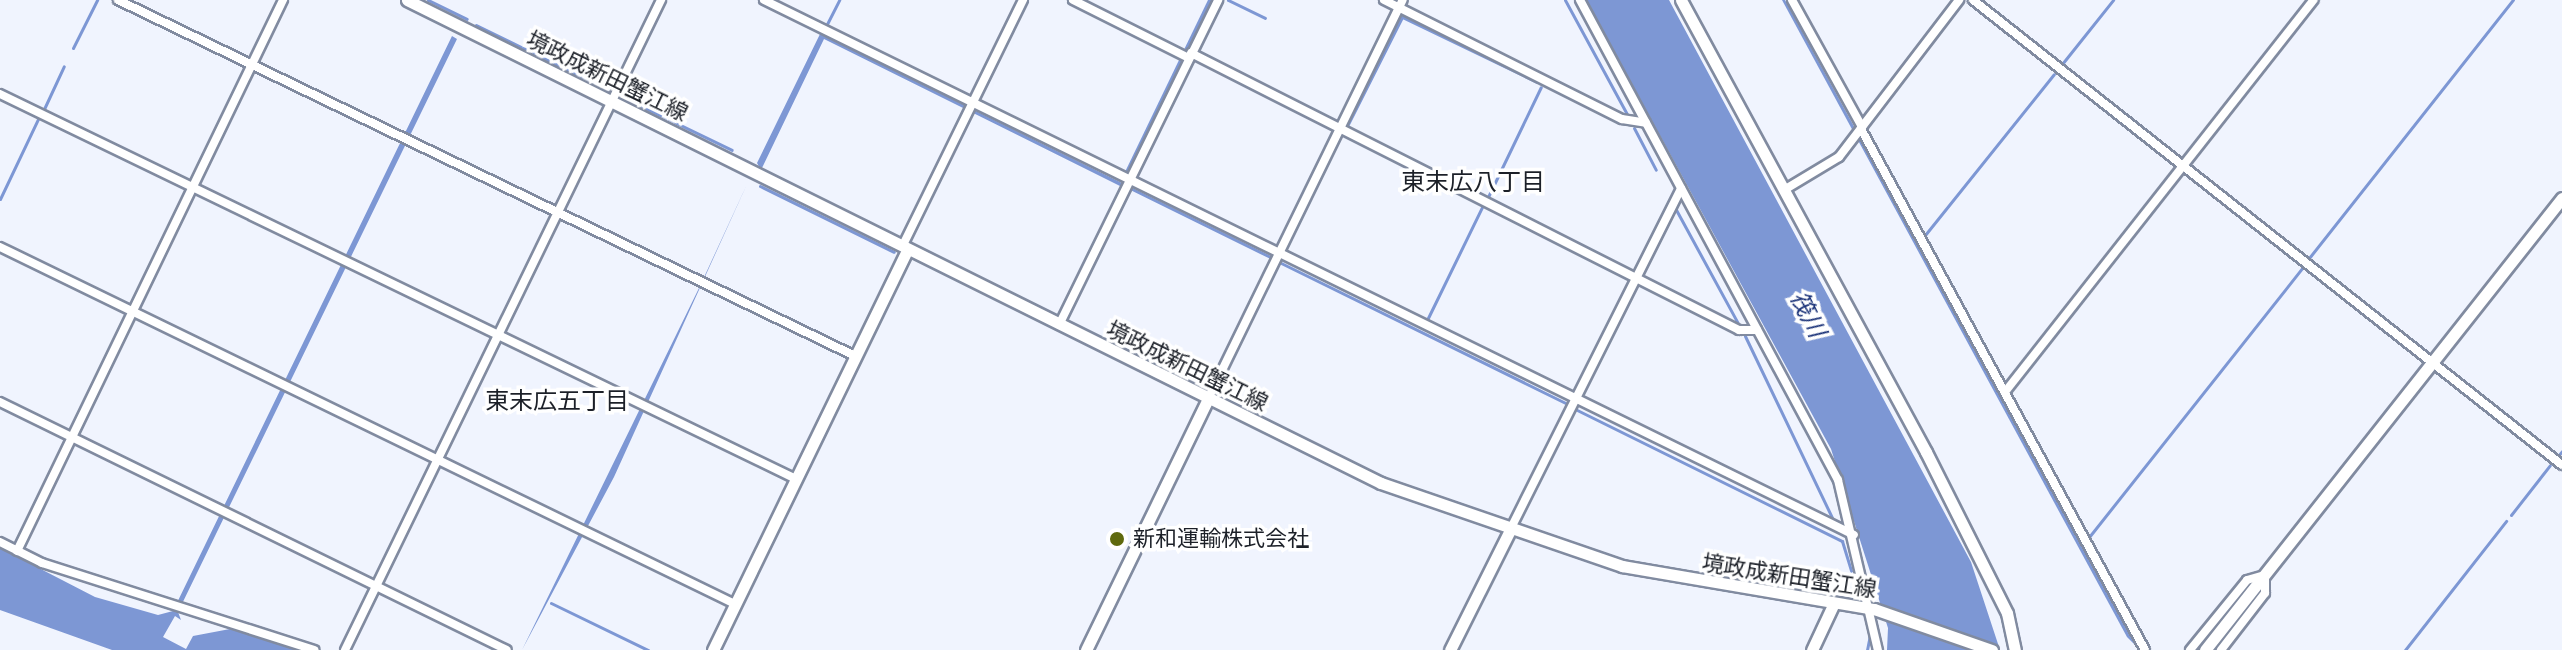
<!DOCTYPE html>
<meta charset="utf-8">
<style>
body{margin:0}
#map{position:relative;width:2562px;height:650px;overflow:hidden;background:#f0f4fe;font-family:Jost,"Noto Sans JP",sans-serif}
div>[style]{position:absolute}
.water>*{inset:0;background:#7d97d4}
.stream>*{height:3px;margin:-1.5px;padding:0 1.5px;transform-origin:1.5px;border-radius:1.5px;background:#7d97d4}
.roads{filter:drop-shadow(2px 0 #818ba0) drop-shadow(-2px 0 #818ba0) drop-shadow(0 2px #818ba0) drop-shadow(0 -2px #818ba0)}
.street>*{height:8px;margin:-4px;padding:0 4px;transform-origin:4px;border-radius:4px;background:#fff}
.secondary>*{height:11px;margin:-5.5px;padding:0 5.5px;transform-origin:5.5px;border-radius:5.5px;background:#fff}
.dots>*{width:22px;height:22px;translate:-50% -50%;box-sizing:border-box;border:4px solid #fff;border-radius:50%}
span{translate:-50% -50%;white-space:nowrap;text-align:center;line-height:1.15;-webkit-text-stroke:7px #fff;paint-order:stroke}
.street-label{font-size:22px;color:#1c2028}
.poi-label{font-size:22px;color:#1c2028}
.left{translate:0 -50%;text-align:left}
.neighbourhood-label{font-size:24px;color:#1c2028}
.water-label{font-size:24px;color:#1a3278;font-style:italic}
</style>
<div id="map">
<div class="water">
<div style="clip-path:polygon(1208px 0,1214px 0,1128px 176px,1124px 174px)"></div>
<div style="clip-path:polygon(1586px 0,1669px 0,1971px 562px,2000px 650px,1887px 650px,1888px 628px,1831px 449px)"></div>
<div style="clip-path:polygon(1782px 0,1785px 0,2140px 650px,2127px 637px)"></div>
<div style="clip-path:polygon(820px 34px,1124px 184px,1122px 187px,824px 39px,761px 170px,757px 163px)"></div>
<div style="clip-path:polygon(452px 36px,457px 39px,178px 612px,181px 620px,175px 616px,163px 637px,186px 649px,193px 636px,230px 629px,297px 650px,112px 650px,0 610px,0 548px,95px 597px,158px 615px,173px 611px)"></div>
<div style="clip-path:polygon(748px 182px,614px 477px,522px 650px,700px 286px)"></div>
</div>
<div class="stream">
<div style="left:428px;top:0;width:43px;rotate:26deg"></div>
<div style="left:1228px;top:0;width:41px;rotate:25.9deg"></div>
<div style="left:1565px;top:0;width:132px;rotate:61.5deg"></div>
<div style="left:827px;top:24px;width:27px;rotate:-63deg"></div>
<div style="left:476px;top:25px;width:127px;rotate:26.2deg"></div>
<div style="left:73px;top:48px;width:54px;rotate:-63.4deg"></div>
<div style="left:2062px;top:64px;width:82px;rotate:-51.4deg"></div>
<div style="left:639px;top:105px;width:103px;rotate:25.8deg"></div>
<div style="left:44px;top:109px;width:47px;rotate:-65.1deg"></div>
<div style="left:1347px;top:126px;width:122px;rotate:-63.2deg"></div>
<div style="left:1402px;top:17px;width:150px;rotate:25.7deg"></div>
<div style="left:1634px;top:128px;width:47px;rotate:62.4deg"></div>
<div style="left:760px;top:186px;width:149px;rotate:26.2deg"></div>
<div style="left:1130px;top:188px;width:158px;rotate:26.2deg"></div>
<div style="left:0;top:199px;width:89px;rotate:-64.6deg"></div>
<div style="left:1487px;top:199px;width:124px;rotate:-64.3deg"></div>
<div style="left:1674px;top:206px;width:136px;rotate:61.4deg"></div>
<div style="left:1925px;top:235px;width:206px;rotate:-51.3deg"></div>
<div style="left:2309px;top:258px;width:329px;rotate:-51.7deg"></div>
<div style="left:1279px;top:262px;width:321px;rotate:26.2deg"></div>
<div style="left:1426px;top:322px;width:128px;rotate:-64deg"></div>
<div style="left:1745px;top:336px;width:208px;rotate:64.4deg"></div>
<div style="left:1575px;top:409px;width:298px;rotate:26.3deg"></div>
<div style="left:1842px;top:541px;width:31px;rotate:73deg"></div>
<div style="left:2558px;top:456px;width:6px;rotate:-51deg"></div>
<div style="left:2511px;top:515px;width:63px;rotate:-52deg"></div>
<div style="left:2089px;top:537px;width:343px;rotate:-51.6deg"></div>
<div style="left:551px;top:603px;width:108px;rotate:25.9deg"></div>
<div style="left:1867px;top:650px;width:16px;rotate:-79deg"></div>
<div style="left:2405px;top:650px;width:164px;rotate:-51.9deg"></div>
</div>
<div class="roads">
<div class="street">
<div style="left:118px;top:0;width:818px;rotate:25.78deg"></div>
<div style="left:764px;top:0;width:1214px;rotate:26.14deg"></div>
<div style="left:1073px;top:0;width:130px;rotate:26.6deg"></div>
<div style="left:1384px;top:0;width:266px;rotate:26.6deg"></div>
<div style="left:1622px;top:119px;width:24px;rotate:9deg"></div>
<div style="left:1580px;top:0;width:545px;rotate:61.74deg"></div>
<div style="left:1838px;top:480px;width:175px;rotate:76.8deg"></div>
<div style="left:1792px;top:0;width:145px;rotate:61.1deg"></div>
<div style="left:1973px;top:0;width:750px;rotate:38.29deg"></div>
<div style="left:1191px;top:53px;width:614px;rotate:26.82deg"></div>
<div style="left:1739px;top:330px;width:18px"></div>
<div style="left:0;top:94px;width:884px;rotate:25.81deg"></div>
<div style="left:1861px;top:129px;width:593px;rotate:61.4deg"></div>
<div style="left:1784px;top:190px;width:64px;rotate:-31deg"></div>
<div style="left:1839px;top:157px;width:198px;rotate:-52.6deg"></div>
<div style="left:0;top:247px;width:817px;rotate:25.91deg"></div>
<div style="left:902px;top:247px;width:275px;rotate:-63.9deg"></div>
<div style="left:1059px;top:325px;width:362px;rotate:-63.9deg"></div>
<div style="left:2005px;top:392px;width:499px;rotate:-51.8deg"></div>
<div style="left:1208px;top:399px;width:444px;rotate:-64deg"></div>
<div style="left:0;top:402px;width:564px;rotate:26.07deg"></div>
<div style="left:1510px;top:530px;width:382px;rotate:-63.4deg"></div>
<div style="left:0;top:542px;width:47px;rotate:26.6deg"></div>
<div style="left:42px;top:563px;width:286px;rotate:17.7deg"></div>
<div style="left:17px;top:551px;width:612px;rotate:-64.23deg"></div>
<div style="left:345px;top:650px;width:723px;rotate:-64.07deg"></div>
<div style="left:2190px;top:650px;width:90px;rotate:-50.8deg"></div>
<div style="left:2247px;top:580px;width:19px;rotate:-16deg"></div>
<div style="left:2265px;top:575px;width:18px;rotate:90deg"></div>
<div style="left:2265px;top:593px;width:72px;rotate:127.7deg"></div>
</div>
<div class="secondary">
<div style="left:407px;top:0;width:1087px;rotate:26.38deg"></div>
<div style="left:1381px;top:483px;width:255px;rotate:19deg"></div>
<div style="left:1622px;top:566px;width:256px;rotate:9.7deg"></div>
<div style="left:1874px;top:609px;width:125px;rotate:19.2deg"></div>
<div style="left:1681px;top:0;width:514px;rotate:61.54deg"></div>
<div style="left:1926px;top:452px;width:180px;rotate:63.3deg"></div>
<div style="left:2007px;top:613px;width:38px;rotate:78deg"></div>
<div style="left:713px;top:650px;width:445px;rotate:-64.1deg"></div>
<div style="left:1086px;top:650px;width:279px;rotate:-64.1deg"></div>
<div style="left:1450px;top:650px;width:132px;rotate:-63.4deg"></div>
<div style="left:1812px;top:650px;width:52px;rotate:-64.9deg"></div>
<div style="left:2205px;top:650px;width:576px;rotate:-51.7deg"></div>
</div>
</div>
<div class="dots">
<div style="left:1117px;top:539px;background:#5f690d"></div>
</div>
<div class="street-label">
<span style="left:607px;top:76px;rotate:26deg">境政成新田蟹江線</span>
<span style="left:1187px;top:366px;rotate:26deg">境政成新田蟹江線</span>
<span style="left:1789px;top:576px;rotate:9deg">境政成新田蟹江線</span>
</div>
<div class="poi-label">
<span class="left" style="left:1133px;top:539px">新和運輸株式会社</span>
</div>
<div class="neighbourhood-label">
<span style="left:1473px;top:182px">東末広八丁目</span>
<span style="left:557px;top:401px">東末広五丁目</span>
</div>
<div class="water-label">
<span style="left:1808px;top:314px;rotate:63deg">筏川</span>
</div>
</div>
